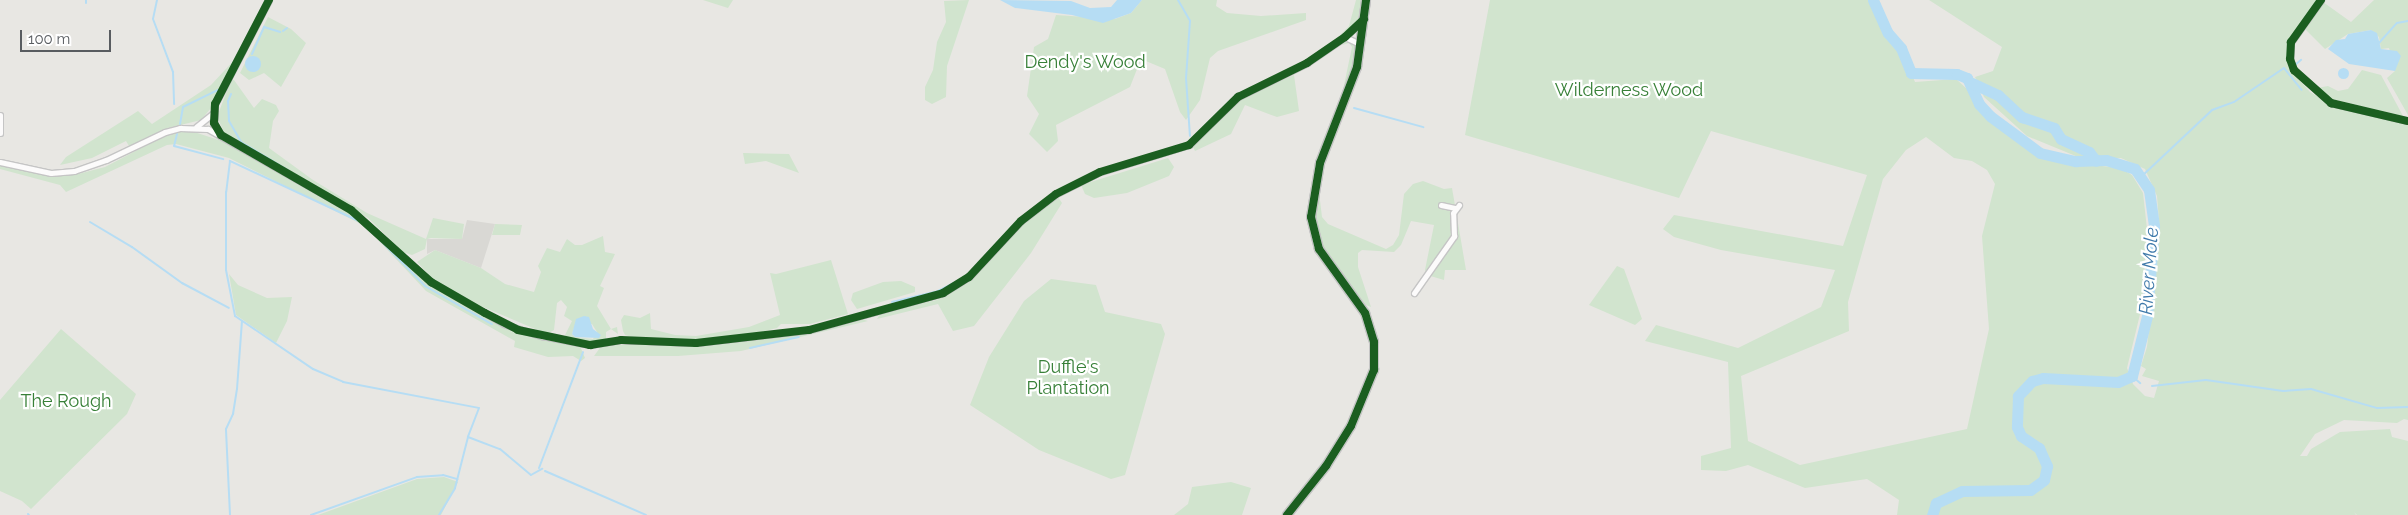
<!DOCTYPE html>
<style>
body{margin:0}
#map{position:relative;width:2408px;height:515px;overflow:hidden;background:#e8e7e3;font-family:Raleway,sans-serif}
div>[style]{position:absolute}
.industrial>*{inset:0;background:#d9d8d4}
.green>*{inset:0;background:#d1e4ce}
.water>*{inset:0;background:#b6ddf4}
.round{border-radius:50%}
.stream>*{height:2px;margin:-1px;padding:0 1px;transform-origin:1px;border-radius:1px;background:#b6ddf4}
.river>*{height:11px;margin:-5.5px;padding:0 5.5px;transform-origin:5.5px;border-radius:5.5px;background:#b6ddf4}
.roads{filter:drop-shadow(1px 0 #c5c5c5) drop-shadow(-1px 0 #c5c5c5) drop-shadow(0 1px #c5c5c5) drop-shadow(0 -1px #c5c5c5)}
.street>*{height:5px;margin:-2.5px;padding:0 2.5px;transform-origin:2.5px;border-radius:2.5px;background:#fcfbfb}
.secondary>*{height:8px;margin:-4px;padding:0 4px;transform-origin:4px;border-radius:4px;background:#fcfbfb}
.cycleway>*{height:8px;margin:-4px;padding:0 4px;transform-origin:4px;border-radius:4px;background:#1b5e20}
span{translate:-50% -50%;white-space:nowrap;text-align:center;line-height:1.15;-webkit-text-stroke:4.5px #fff;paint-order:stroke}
.park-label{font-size:18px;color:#388038}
.water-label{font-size:19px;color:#407aab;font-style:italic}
.scale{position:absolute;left:20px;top:30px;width:91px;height:22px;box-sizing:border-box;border:2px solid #585c60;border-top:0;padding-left:6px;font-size:15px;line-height:18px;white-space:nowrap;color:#585c60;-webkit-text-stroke:4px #fff;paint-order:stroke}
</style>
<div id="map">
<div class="industrial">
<div style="clip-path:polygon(467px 220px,495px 224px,481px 268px,435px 250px,427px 254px,427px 239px,462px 239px)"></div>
</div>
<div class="green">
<div style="clip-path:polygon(703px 0,733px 0,728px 8px)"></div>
<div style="clip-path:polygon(969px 0,947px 66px,946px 97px,932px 104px,925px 100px,925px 87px,933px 70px,937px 42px,946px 22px,944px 1px)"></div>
<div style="clip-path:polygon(1142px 0,1217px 0,1216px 6px,1227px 13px,1261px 16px,1306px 13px,1306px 20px,1218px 51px,1210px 58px,1200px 100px,1186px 120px,1180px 112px,1165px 69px,1141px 59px,1130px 87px,1056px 125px,1058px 141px,1047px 152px,1029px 134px,1039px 114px,1027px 96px,1034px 47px,1048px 39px,1056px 15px,1115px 19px,1131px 13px)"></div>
<div style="clip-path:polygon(1356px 0,1363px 0,1357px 22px,1339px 36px,1349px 26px)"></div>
<div style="clip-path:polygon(evenodd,1490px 0,1873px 0,1888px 33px,1901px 48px,1915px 82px,1956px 79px,1967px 89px,1976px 107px,2019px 144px,2057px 161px,2120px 168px,2132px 175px,2143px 193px,2147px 229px,2142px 306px,2127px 368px,2133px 384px,2145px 396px,2154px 398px,2159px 381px,2142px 376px,2146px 369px,2141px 366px,2147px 347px,2160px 234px,2157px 196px,2145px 169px,2121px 158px,2083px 159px,2027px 136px,1984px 97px,1975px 77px,1993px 71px,2002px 47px,1929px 0,2319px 0,2288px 46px,2290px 69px,2310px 92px,2334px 106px,2408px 125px,2408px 420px,2404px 419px,2397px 423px,2344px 420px,2315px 434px,2300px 456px,2307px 456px,2311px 449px,2340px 432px,2390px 429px,2392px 437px,2408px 441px,2408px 515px,2357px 515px,2354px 512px,2356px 515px,1897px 515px,1899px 500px,1867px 479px,1805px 488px,1748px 465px,1726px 471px,1701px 470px,1701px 456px,1731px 448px,1728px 362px,1645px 341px,1656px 325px,1738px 348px,1821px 307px,1835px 270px,1721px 250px,1674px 237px,1663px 229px,1674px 215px,1843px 246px,1867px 175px,1711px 131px,1679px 198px,1465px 135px,1490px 0,1926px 137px,1954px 158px,1972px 161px,1987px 170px,1995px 184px,1982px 236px,1989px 329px,1967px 429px,1800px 465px,1748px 441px,1741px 376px,1849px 331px,1848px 302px,1883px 179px,1906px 150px,1926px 137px)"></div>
<div style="clip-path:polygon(2374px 0,2408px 0,2408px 115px,2387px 78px,2395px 71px,2389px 48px,2381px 49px,2379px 37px,2371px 30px,2348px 34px,2325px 49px,2304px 28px,2323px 2px,2351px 22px)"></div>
<div style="clip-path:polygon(256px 16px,259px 17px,211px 108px,201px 120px,168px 128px,129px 146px,126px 141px,92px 158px,60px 165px,66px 157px,138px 111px,152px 124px,211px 85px,237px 57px)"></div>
<div style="clip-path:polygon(268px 17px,291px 29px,306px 43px,281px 87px,264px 73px,249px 80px,240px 73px)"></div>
<div style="clip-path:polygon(1346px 41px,1355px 46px,1350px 80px,1318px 153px,1343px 90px,1352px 47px,1349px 43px,1342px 45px)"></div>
<div style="clip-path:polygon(2362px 70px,2381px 75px,2403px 116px,2332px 99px,2317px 88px,2328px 86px,2338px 91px,2348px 89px)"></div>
<div style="clip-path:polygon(1294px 75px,1299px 111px,1277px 117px,1245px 105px,1231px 134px,1195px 151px,1193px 147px,1242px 98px)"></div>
<div style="clip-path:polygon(231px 80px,234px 80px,254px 108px,262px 99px,276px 105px,279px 111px,273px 121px,269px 148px,313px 180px,367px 213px,426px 239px,433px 218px,464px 224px,462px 239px,431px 238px,427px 239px,425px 249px,412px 255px,403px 252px,368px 218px,225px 134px,217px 117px)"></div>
<div style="clip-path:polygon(188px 130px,228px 143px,349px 212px,367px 224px,429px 284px,469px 307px,524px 334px,580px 346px,585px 358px,581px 361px,573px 356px,548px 357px,514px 347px,515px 341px,426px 291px,365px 226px,229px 158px,176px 144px,167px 145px,66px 192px,60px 185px,0 169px,0 165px,53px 175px,78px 174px,105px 167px,170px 133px)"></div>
<div style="clip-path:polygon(743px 153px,789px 154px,799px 173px,766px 161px,745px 164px)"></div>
<div style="clip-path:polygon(1168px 158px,1174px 167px,1169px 176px,1127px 193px,1094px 198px,1085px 194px,1081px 185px)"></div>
<div style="clip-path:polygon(1423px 181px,1444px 189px,1452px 188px,1466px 270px,1445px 270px,1444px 280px,1427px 275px,1425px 270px,1434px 225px,1411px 221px,1401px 245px,1394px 252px,1362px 250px,1358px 253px,1358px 267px,1371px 307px,1366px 305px,1322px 248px,1313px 216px,1318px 184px,1322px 217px,1328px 224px,1386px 249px,1393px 245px,1399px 235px,1404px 194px,1413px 184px)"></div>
<div style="clip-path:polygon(1058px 197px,1062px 203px,1031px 253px,974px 326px,953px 331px,938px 304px,877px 319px,880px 314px,890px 310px,937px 300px,968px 283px,1018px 229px)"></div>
<div style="clip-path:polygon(495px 224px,522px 225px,520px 235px,492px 235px)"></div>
<div style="clip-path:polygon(evenodd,603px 236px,605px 252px,615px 254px,600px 286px,604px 288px,597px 306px,611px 329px,617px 327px,618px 334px,611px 329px,606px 332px,606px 340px,591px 342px,569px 340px,565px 335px,572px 321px,564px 316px,567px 307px,561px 300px,557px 303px,554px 330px,547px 334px,476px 304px,434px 280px,417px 262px,435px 250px,481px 268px,505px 284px,534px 292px,541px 272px,538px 266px,547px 248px,560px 252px,567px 239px,575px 245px,582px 245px,603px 236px,592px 324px,597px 332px,593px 339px,575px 337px,572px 334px,575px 325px,592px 324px)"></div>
<div style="clip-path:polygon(831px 260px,848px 314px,810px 324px,781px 324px,777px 328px,753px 334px,700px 340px,636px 338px,625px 335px,623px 331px,621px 320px,624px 315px,640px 318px,650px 313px,651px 329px,675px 335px,696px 336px,749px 327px,780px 315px,770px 273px,776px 274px)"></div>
<div style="clip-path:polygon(1617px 266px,1624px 269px,1642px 319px,1635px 325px,1589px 305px)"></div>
<div style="clip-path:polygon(229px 274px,238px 285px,267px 298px,292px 297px,287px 321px,276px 343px,236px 315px)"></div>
<div style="clip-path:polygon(1051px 279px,1096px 285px,1105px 312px,1161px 324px,1165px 334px,1125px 475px,1111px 479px,1039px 450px,970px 405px,989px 357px,1024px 301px)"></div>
<div style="clip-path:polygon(901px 281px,915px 287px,915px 292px,857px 309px,851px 300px,853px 293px,883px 282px)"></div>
<div style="clip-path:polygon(858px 318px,868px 321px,741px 351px,678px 356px,594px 356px,602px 345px,702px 345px,817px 331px)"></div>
<div style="clip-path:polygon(61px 329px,136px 394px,127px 414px,31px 509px,22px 501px,0 491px,0 400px)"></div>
<div style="clip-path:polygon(444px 477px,458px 482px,441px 515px,318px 515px,417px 479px)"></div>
<div style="clip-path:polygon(1231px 482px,1251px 488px,1242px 515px,1174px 515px,1188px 504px,1192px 487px)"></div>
</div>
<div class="water">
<div style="clip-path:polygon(1000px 0,1071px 1px,1090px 8px,1111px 7px,1117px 0,1142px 0,1131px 13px,1103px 23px,1072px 15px,1015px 8px)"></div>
<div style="clip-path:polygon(2371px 30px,2377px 33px,2381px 49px,2397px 51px,2401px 56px,2395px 71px,2349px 64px,2328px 49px,2336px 40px,2345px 39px,2348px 34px)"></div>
<div class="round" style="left:245px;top:56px;width:16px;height:16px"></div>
<div class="round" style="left:2337.5px;top:67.5px;width:11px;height:11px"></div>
<div style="clip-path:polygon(584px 316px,589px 317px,593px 329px,601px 335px,599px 338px,575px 337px,572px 334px,576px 319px)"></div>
</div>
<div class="stream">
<div style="left:157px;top:0;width:19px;rotate:102deg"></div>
<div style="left:153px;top:19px;width:57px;rotate:69.3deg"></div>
<div style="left:173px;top:72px;width:32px;rotate:88deg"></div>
<div style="left:1178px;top:0;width:24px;rotate:60deg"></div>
<div style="left:1190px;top:21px;width:57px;rotate:94deg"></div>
<div style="left:1186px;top:78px;width:58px;rotate:86.1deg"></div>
<div style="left:86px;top:3px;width:3px;rotate:-90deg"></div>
<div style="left:283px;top:31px;width:5px;rotate:-37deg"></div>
<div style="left:2378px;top:44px;width:28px;rotate:-48deg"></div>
<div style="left:2397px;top:23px;width:11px;rotate:-10deg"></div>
<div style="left:252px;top:54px;width:30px;rotate:-66deg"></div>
<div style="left:264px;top:27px;width:17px;rotate:17deg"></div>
<div style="left:2295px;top:65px;width:8px;rotate:-40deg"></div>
<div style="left:231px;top:94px;width:8px;rotate:113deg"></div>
<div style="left:228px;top:101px;width:20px;rotate:87deg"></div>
<div style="left:229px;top:121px;width:24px;rotate:60deg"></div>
<div style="left:241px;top:142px;width:56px;rotate:31.1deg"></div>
<div style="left:1354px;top:108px;width:72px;rotate:15.4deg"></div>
<div style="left:180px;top:124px;width:17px;rotate:-80deg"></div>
<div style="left:183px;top:107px;width:39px;rotate:-26deg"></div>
<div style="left:177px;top:134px;width:12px;rotate:104deg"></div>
<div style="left:174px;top:146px;width:51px;rotate:14.9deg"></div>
<div style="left:2142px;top:176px;width:96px;rotate:-43.3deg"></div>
<div style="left:2212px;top:110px;width:23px;rotate:-20deg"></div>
<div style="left:2234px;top:102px;width:60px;rotate:-34.2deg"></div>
<div style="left:2284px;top:68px;width:28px;rotate:51deg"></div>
<div style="left:90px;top:222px;width:49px;rotate:30.8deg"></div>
<div style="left:132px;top:247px;width:62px;rotate:35.8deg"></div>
<div style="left:182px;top:283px;width:53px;rotate:28deg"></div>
<div style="left:363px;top:223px;width:147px;rotate:-155deg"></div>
<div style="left:230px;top:161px;width:31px;rotate:97deg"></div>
<div style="left:226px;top:192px;width:78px;rotate:90deg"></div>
<div style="left:226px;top:270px;width:47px;rotate:78.9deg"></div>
<div style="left:235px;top:316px;width:94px;rotate:34.2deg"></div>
<div style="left:313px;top:369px;width:33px;rotate:23deg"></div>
<div style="left:343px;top:382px;width:138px;rotate:10.8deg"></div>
<div style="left:479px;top:408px;width:31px;rotate:111deg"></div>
<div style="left:468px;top:437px;width:34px;rotate:21deg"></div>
<div style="left:500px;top:449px;width:40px;rotate:40deg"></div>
<div style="left:531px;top:475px;width:13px;rotate:-29deg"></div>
<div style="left:379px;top:239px;width:66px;rotate:45.6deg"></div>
<div style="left:425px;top:286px;width:77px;rotate:29.6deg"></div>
<div style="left:892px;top:302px;width:47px;rotate:-13.4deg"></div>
<div style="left:938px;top:291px;width:18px;rotate:-27deg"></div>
<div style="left:750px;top:348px;width:50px;rotate:-12.7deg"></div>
<div style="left:2132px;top:376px;width:11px;rotate:41deg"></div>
<div style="left:2152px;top:386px;width:54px;rotate:-6.3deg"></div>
<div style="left:2206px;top:380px;width:78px;rotate:8.1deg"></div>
<div style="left:2283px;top:391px;width:28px;rotate:-4deg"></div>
<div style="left:2311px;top:389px;width:69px;rotate:16.1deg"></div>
<div style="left:2377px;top:408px;width:31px;rotate:-2deg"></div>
<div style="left:539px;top:468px;width:124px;rotate:-69.2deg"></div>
<div style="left:545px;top:471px;width:110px;rotate:23.5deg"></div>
<div style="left:28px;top:514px;width:1px;rotate:45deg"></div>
<div style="left:230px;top:515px;width:86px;rotate:-92.7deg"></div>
<div style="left:226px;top:429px;width:17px;rotate:-65deg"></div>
<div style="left:233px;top:414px;width:25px;rotate:-81deg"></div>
<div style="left:237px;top:389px;width:68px;rotate:-85.8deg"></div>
<div style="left:311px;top:515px;width:113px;rotate:-19.7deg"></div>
<div style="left:417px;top:477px;width:26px;rotate:-4deg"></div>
<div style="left:443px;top:475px;width:15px;rotate:16deg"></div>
<div style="left:439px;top:515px;width:31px;rotate:-59deg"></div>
<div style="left:455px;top:488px;width:53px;rotate:-75.7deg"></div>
</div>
<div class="river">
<div style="left:1873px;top:0;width:36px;rotate:66deg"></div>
<div style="left:1888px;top:33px;width:20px;rotate:49deg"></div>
<div style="left:1901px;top:48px;width:27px;rotate:68deg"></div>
<div style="left:1911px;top:73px;width:46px;rotate:1.2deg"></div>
<div style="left:1957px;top:74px;width:11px;rotate:22deg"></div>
<div style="left:1967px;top:78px;width:29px;rotate:65deg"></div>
<div style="left:1979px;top:104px;width:16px;rotate:47deg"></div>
<div style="left:1990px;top:116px;width:62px;rotate:36.5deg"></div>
<div style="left:2040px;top:153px;width:37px;rotate:13deg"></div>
<div style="left:2076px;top:161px;width:30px;rotate:-2deg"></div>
<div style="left:2106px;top:160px;width:30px;rotate:17deg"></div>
<div style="left:2135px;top:169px;width:25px;rotate:56deg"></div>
<div style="left:2149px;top:190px;width:37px;rotate:82deg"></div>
<div style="left:2154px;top:227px;width:89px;rotate:94.5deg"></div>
<div style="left:2147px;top:316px;width:62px;rotate:104deg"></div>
<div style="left:2132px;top:376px;width:15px;rotate:157deg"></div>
<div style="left:2118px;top:382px;width:75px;rotate:-176.9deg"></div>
<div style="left:2043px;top:378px;width:11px;rotate:165deg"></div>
<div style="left:2032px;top:381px;width:21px;rotate:133deg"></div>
<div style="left:2018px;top:396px;width:31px;rotate:92deg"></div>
<div style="left:2017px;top:427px;width:10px;rotate:66deg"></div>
<div style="left:2021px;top:436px;width:22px;rotate:34deg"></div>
<div style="left:2039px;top:448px;width:20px;rotate:66deg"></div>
<div style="left:2047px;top:466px;width:14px;rotate:102deg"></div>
<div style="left:2044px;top:480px;width:17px;rotate:144deg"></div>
<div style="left:2030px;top:490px;width:68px;rotate:179.2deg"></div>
<div style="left:1962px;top:491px;width:29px;rotate:155deg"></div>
<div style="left:1936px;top:503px;width:13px;rotate:108deg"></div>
<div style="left:1972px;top:83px;width:29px;rotate:25deg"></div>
<div style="left:1998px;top:95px;width:33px;rotate:43deg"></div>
<div style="left:2022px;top:117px;width:34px;rotate:19deg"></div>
<div style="left:2054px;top:128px;width:13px;rotate:58deg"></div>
<div style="left:2061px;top:139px;width:31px;rotate:25deg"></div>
<div style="left:2089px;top:152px;width:11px;rotate:52deg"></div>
</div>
<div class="roads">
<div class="street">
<div style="left:2321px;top:0;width:52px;rotate:125.5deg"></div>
<div style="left:2291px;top:42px;width:17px;rotate:93deg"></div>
<div style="left:2290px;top:59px;width:12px;rotate:70deg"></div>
<div style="left:2294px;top:70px;width:50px;rotate:41.7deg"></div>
<div style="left:2331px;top:103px;width:79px;rotate:13.2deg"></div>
<div style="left:1345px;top:37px;width:17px;rotate:25deg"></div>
<div style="left:0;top:115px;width:18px;rotate:90deg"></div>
<div style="left:196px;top:127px;width:22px;rotate:-39deg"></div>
<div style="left:221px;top:135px;width:14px;rotate:-120deg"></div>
<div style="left:214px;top:123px;width:19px;rotate:-87deg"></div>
<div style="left:215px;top:104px;width:117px;rotate:-62.6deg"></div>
<div style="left:0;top:162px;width:52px;rotate:12.2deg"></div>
<div style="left:51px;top:173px;width:23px;rotate:-5deg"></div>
<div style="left:74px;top:171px;width:34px;rotate:-19deg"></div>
<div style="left:106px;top:160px;width:65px;rotate:-25.4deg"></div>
<div style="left:165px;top:132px;width:16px;rotate:-15deg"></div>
<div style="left:180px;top:128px;width:28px;rotate:2deg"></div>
<div style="left:208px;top:129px;width:164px;rotate:29.5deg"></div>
<div style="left:351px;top:210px;width:108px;rotate:42deg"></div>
<div style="left:431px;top:282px;width:84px;rotate:29.9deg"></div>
<div style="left:504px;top:324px;width:40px;rotate:18deg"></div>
<div style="left:542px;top:336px;width:49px;rotate:10.6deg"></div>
<div style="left:590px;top:345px;width:31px;rotate:-9deg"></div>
<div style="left:621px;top:340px;width:75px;rotate:2.3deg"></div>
<div style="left:696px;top:343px;width:114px;rotate:-6.6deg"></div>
<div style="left:809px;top:330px;width:139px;rotate:-15.4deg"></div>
<div style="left:943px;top:293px;width:31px;rotate:-32deg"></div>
<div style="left:969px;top:277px;width:76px;rotate:-47.1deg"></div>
<div style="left:1021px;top:221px;width:44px;rotate:-37.6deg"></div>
<div style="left:1056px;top:194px;width:49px;rotate:-26.6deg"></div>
<div style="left:1100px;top:172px;width:93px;rotate:-16.9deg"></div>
<div style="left:1189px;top:145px;width:69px;rotate:-44.4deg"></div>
<div style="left:1238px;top:97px;width:77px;rotate:-26.2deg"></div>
<div style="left:1307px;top:63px;width:46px;rotate:-34.4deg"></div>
<div style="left:1345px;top:37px;width:26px;rotate:-43deg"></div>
<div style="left:1441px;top:205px;width:14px;rotate:12deg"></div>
<div style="left:1414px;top:293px;width:70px;rotate:-54.9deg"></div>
<div style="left:1454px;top:236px;width:23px;rotate:-92deg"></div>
<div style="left:1453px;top:213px;width:10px;rotate:-53deg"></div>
</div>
<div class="secondary">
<div style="left:1287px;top:515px;width:63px;rotate:-51.5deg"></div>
<div style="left:1326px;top:466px;width:47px;rotate:-58deg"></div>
<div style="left:1351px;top:426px;width:61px;rotate:-67.7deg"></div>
<div style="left:1374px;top:370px;width:28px;rotate:-90deg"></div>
<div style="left:1374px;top:342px;width:30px;rotate:-107deg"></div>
<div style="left:1365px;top:313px;width:79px;rotate:-125.7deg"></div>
<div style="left:1319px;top:249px;width:33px;rotate:-104deg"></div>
<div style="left:1311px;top:217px;width:55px;rotate:-80.5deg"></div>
<div style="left:1320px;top:163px;width:103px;rotate:-68.9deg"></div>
<div style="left:1357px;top:67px;width:68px;rotate:-82.3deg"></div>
</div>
</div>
<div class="cycleway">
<div style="left:269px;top:0;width:117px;rotate:117.4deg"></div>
<div style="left:215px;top:104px;width:19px;rotate:93deg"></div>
<div style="left:214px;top:123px;width:14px;rotate:60deg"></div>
<div style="left:221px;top:135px;width:150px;rotate:30deg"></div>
<div style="left:351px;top:210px;width:108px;rotate:42deg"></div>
<div style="left:431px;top:282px;width:62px;rotate:29.9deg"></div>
<div style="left:485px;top:313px;width:37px;rotate:27deg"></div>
<div style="left:518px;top:330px;width:74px;rotate:11.8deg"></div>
<div style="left:590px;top:345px;width:31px;rotate:-9deg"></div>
<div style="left:621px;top:340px;width:75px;rotate:2.3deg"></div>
<div style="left:696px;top:343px;width:114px;rotate:-6.6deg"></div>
<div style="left:809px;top:330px;width:139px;rotate:-15.4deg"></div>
<div style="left:943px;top:293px;width:31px;rotate:-32deg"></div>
<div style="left:969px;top:277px;width:76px;rotate:-47.1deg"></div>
<div style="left:1021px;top:221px;width:44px;rotate:-37.6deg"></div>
<div style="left:1056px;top:194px;width:49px;rotate:-26.6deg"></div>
<div style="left:1100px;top:172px;width:93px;rotate:-16.9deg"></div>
<div style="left:1189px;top:145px;width:69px;rotate:-44.4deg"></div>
<div style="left:1238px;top:97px;width:77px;rotate:-26.2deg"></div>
<div style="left:1307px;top:63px;width:46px;rotate:-34.4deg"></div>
<div style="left:1345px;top:37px;width:26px;rotate:-43deg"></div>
<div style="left:2321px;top:0;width:52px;rotate:125.5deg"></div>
<div style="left:2291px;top:42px;width:17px;rotate:93deg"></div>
<div style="left:2290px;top:59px;width:12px;rotate:70deg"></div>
<div style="left:2294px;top:70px;width:50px;rotate:41.7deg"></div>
<div style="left:2331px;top:103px;width:79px;rotate:13.2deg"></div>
<div style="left:1287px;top:515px;width:63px;rotate:-51.5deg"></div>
<div style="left:1326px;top:466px;width:47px;rotate:-58deg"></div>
<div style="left:1351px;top:426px;width:61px;rotate:-67.7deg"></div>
<div style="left:1374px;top:370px;width:28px;rotate:-90deg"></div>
<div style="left:1374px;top:342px;width:30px;rotate:-107deg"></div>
<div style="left:1365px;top:313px;width:79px;rotate:-125.7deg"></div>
<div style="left:1319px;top:249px;width:33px;rotate:-104deg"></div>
<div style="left:1311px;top:217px;width:55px;rotate:-80.5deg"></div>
<div style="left:1320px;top:163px;width:103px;rotate:-68.9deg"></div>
<div style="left:1357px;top:67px;width:68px;rotate:-82.3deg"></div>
</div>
<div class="park-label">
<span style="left:1085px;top:62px">Dendy's Wood</span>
<span style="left:1629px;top:90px">Wilderness Wood</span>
<span style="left:1068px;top:378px">Duffle's<br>Plantation</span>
<span style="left:66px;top:401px">The Rough</span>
</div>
<div class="water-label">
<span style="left:2149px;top:271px;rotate:-86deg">River Mole</span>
</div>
<div class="scale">100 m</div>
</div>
